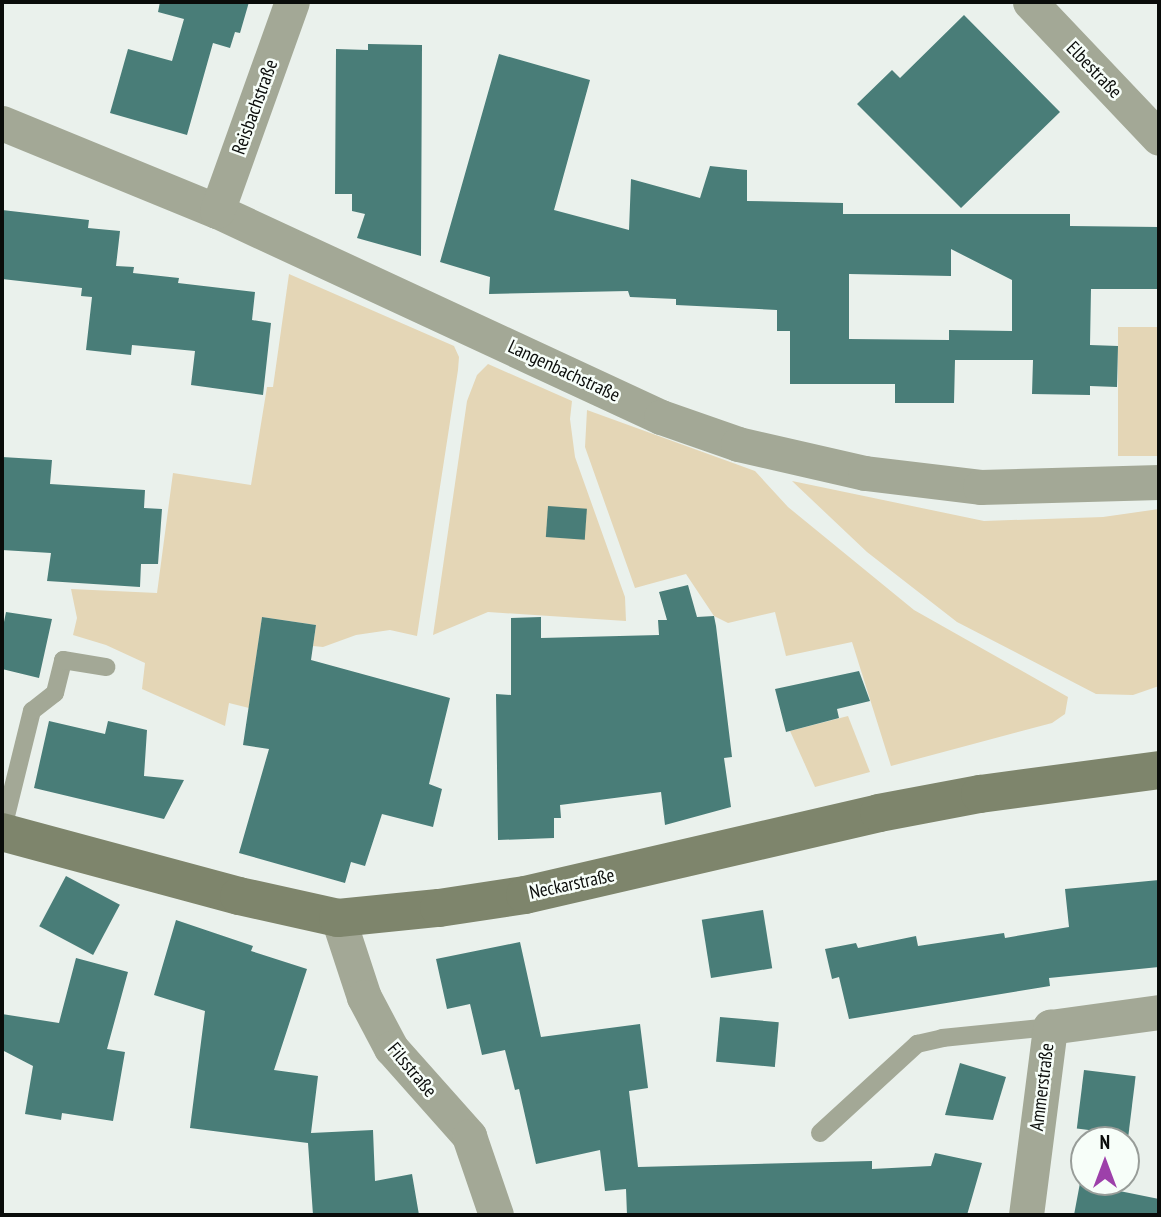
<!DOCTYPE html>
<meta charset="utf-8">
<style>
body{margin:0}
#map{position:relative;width:1161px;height:1217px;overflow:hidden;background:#eaf1ec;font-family:"PT Sans Narrow",sans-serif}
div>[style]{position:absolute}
.green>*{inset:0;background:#e4d6b6;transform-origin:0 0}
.building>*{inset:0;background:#497d78;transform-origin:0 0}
.lane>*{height:18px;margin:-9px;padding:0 9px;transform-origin:9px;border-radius:9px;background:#a3a896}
.street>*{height:35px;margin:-17.5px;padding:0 17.5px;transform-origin:17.5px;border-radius:17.5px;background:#a3a896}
.secondary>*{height:38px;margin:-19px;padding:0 19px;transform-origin:19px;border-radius:19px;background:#7e856c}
span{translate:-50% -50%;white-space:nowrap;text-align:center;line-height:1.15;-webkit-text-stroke:5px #f7fef9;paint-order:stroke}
.street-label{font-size:19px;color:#0a0c0a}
.frame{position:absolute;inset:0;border:4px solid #0a0c0a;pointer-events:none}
.north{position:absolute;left:1070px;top:1126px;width:70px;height:70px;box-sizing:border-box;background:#f7fef9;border:2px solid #989d99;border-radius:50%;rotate:0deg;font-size:19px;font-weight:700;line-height:28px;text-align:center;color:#0a0c0a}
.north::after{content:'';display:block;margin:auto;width:24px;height:32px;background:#9d40aa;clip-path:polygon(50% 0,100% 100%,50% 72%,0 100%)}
</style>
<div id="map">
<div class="green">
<div style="clip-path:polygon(289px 274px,454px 346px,459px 357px,458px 370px,417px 636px,390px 630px,356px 635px,323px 647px,313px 646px,316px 625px,262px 617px,249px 708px,229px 703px,225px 726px,142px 689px,145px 663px,106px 645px,73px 635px,77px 618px,71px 589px,157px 593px,173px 473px,251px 485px,267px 387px,273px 387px)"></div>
<div style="left:1118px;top:327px;width:41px;height:129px"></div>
<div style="clip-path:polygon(488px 364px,572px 401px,570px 419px,575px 457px,625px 597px,626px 621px,488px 612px,433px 635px,467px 401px,477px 375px)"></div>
<div style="clip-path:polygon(587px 410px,755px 471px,788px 507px,914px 610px,1068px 697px,1065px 714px,1052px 723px,891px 766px,852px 642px,786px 656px,775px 612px,728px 623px,714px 616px,686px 574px,635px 588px,585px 447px)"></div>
<div style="clip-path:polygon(792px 481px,984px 521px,1103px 517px,1159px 509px,1159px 686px,1133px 695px,1096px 694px,957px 622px,867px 552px)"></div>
<div style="clip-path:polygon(848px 716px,870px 772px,815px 787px,790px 731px)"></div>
</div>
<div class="building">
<div style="clip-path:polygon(160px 2px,249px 2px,240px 33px,235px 32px,230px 48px,213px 43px,187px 135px,110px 113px,128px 49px,172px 61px,184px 19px,158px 12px)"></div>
<div style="clip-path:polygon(964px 15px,1060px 112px,961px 208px,857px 104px,892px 70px,900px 78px)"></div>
<div style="clip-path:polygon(368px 44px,422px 45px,421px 256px,357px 238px,365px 214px,352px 211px,352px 194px,335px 194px,336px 49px,368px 50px)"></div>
<div style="clip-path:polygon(evenodd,499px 54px,590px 80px,554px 210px,629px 230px,631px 179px,700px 198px,710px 166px,747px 170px,747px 201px,843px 203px,843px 214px,1070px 214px,1070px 226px,1159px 227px,1159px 289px,1091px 289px,1090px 345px,1118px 346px,1117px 387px,1090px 386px,1090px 395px,1032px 394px,1033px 360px,955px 360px,954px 403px,895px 403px,895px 384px,790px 384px,790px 331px,777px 331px,777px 310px,676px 305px,676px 299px,630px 297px,628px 291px,489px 294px,490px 277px,440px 262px,499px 54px,951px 249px,1012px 280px,1012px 331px,949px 330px,949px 340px,849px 339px,849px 274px,951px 276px,951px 249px)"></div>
<div style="clip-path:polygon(2px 210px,89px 220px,88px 228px,120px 231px,116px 266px,134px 267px,133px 273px,179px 278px,178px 283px,255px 292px,252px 320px,271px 323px,263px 395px,191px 385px,195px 351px,132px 345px,131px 355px,86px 350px,92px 297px,81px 296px,82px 288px,2px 279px)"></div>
<div style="clip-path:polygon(2px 457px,52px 460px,50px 484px,145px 490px,144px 508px,162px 509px,158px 564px,141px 564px,140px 587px,47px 581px,51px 553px,2px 550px)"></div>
<div style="left:548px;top:506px;width:39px;height:31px;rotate:4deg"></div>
<div style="clip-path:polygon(688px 585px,697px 617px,714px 616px,716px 626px,732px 757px,724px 758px,731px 807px,665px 825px,661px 792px,560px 805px,561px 818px,554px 818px,554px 838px,498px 840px,496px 694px,511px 695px,511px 618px,541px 617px,541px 638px,659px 635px,658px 620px,667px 620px,659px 592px)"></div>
<div style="clip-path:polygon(6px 612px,52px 619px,39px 678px,2px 669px,2px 621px,4px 622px)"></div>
<div style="clip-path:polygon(262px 617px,316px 625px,311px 660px,450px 698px,429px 784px,442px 789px,433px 827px,382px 814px,365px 866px,351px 862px,345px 883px,239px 853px,269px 749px,243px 745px)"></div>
<div style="clip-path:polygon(859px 671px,870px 701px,837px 709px,839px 718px,786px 732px,775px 689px)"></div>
<div style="clip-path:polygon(49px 721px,105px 734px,108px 721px,147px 730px,144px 776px,184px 780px,164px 819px,34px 788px)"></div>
<div style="left:66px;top:876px;width:61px;height:57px;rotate:28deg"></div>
<div style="clip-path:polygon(1159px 880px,1159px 967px,1049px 978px,1050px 986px,849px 1019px,839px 977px,832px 979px,825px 949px,856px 943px,858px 948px,916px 936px,918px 946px,1004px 933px,1005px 938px,1069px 927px,1065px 889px)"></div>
<div style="left:763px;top:910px;width:59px;height:62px;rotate:81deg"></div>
<div style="clip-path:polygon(176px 920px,253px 946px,251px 951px,307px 969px,274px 1070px,318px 1076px,311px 1133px,373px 1130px,375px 1181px,412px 1174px,419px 1215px,313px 1215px,308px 1143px,190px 1128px,205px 1011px,154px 995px)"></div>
<div style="clip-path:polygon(520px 942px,541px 1037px,640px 1024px,648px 1088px,629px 1091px,638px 1167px,872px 1161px,872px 1169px,931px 1166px,935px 1153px,982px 1163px,967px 1215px,627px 1215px,626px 1189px,605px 1191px,600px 1150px,536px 1164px,519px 1089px,515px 1090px,505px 1050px,482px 1055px,470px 1004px,447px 1009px,436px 959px)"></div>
<div style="clip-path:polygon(76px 958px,128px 972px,107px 1049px,125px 1052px,113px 1121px,62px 1113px,61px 1120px,25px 1114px,33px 1066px,2px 1050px,2px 1014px,59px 1023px)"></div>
<div style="left:720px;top:1017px;width:59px;height:45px;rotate:5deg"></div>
<div style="clip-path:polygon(960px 1063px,1006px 1077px,993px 1120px,945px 1115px)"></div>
<div style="left:1084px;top:1070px;width:52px;height:59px;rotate:7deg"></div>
<div style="clip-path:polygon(1080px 1183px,1159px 1199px,1159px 1215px,1074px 1215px)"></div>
</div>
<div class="lane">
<div style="left:2px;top:832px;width:125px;rotate:-76.1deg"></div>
<div style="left:32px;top:711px;width:29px;rotate:-38deg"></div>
<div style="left:55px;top:693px;width:34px;rotate:-76deg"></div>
<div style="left:63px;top:660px;width:44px;rotate:9.2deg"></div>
<div style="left:820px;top:1133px;width:132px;rotate:-42.5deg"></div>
<div style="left:917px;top:1044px;width:26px;rotate:-13deg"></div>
<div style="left:942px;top:1038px;width:109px;rotate:-5.8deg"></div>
</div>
<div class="street">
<div style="left:1030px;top:2px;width:187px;rotate:46.5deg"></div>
<div style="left:2px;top:123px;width:232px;rotate:22.3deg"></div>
<div style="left:217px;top:211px;width:489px;rotate:24.9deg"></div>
<div style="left:661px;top:417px;width:82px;rotate:19.3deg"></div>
<div style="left:738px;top:444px;width:130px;rotate:12.9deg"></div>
<div style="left:865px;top:473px;width:116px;rotate:6.9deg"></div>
<div style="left:980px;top:487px;width:179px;rotate:-1.6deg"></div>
<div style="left:217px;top:211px;width:222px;rotate:-70.3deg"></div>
<div style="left:338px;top:918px;width:83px;rotate:71.8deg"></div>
<div style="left:364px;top:997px;width:58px;rotate:62.1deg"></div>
<div style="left:391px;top:1048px;width:118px;rotate:48.4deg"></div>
<div style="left:469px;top:1136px;width:83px;rotate:71.1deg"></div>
<div style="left:1026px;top:1215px;width:190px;rotate:-82.7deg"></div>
<div style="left:1050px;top:1027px;width:110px;rotate:-7.8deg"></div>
</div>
<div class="secondary">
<div style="left:2px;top:832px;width:245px;rotate:15.1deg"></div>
<div style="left:239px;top:896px;width:101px;rotate:12.5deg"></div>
<div style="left:338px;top:918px;width:101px;rotate:-5.7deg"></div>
<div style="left:439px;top:908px;width:87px;rotate:-8.6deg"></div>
<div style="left:525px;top:895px;width:363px;rotate:-13deg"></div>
<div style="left:879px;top:813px;width:103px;rotate:-10.7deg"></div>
<div style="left:980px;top:794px;width:181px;rotate:-7.6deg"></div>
</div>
<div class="street-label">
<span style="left:1094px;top:70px;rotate:46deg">Elbestraße</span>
<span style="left:255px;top:107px;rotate:-70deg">Reisbachstraße</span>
<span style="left:564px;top:371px;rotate:25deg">Langenbachstraße</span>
<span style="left:572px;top:884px;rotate:-12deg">Neckarstraße</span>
<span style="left:412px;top:1070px;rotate:50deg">Filsstraße</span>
<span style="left:1042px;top:1087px;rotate:-83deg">Ammerstraße</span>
</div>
<div class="frame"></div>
<div class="north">N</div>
</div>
